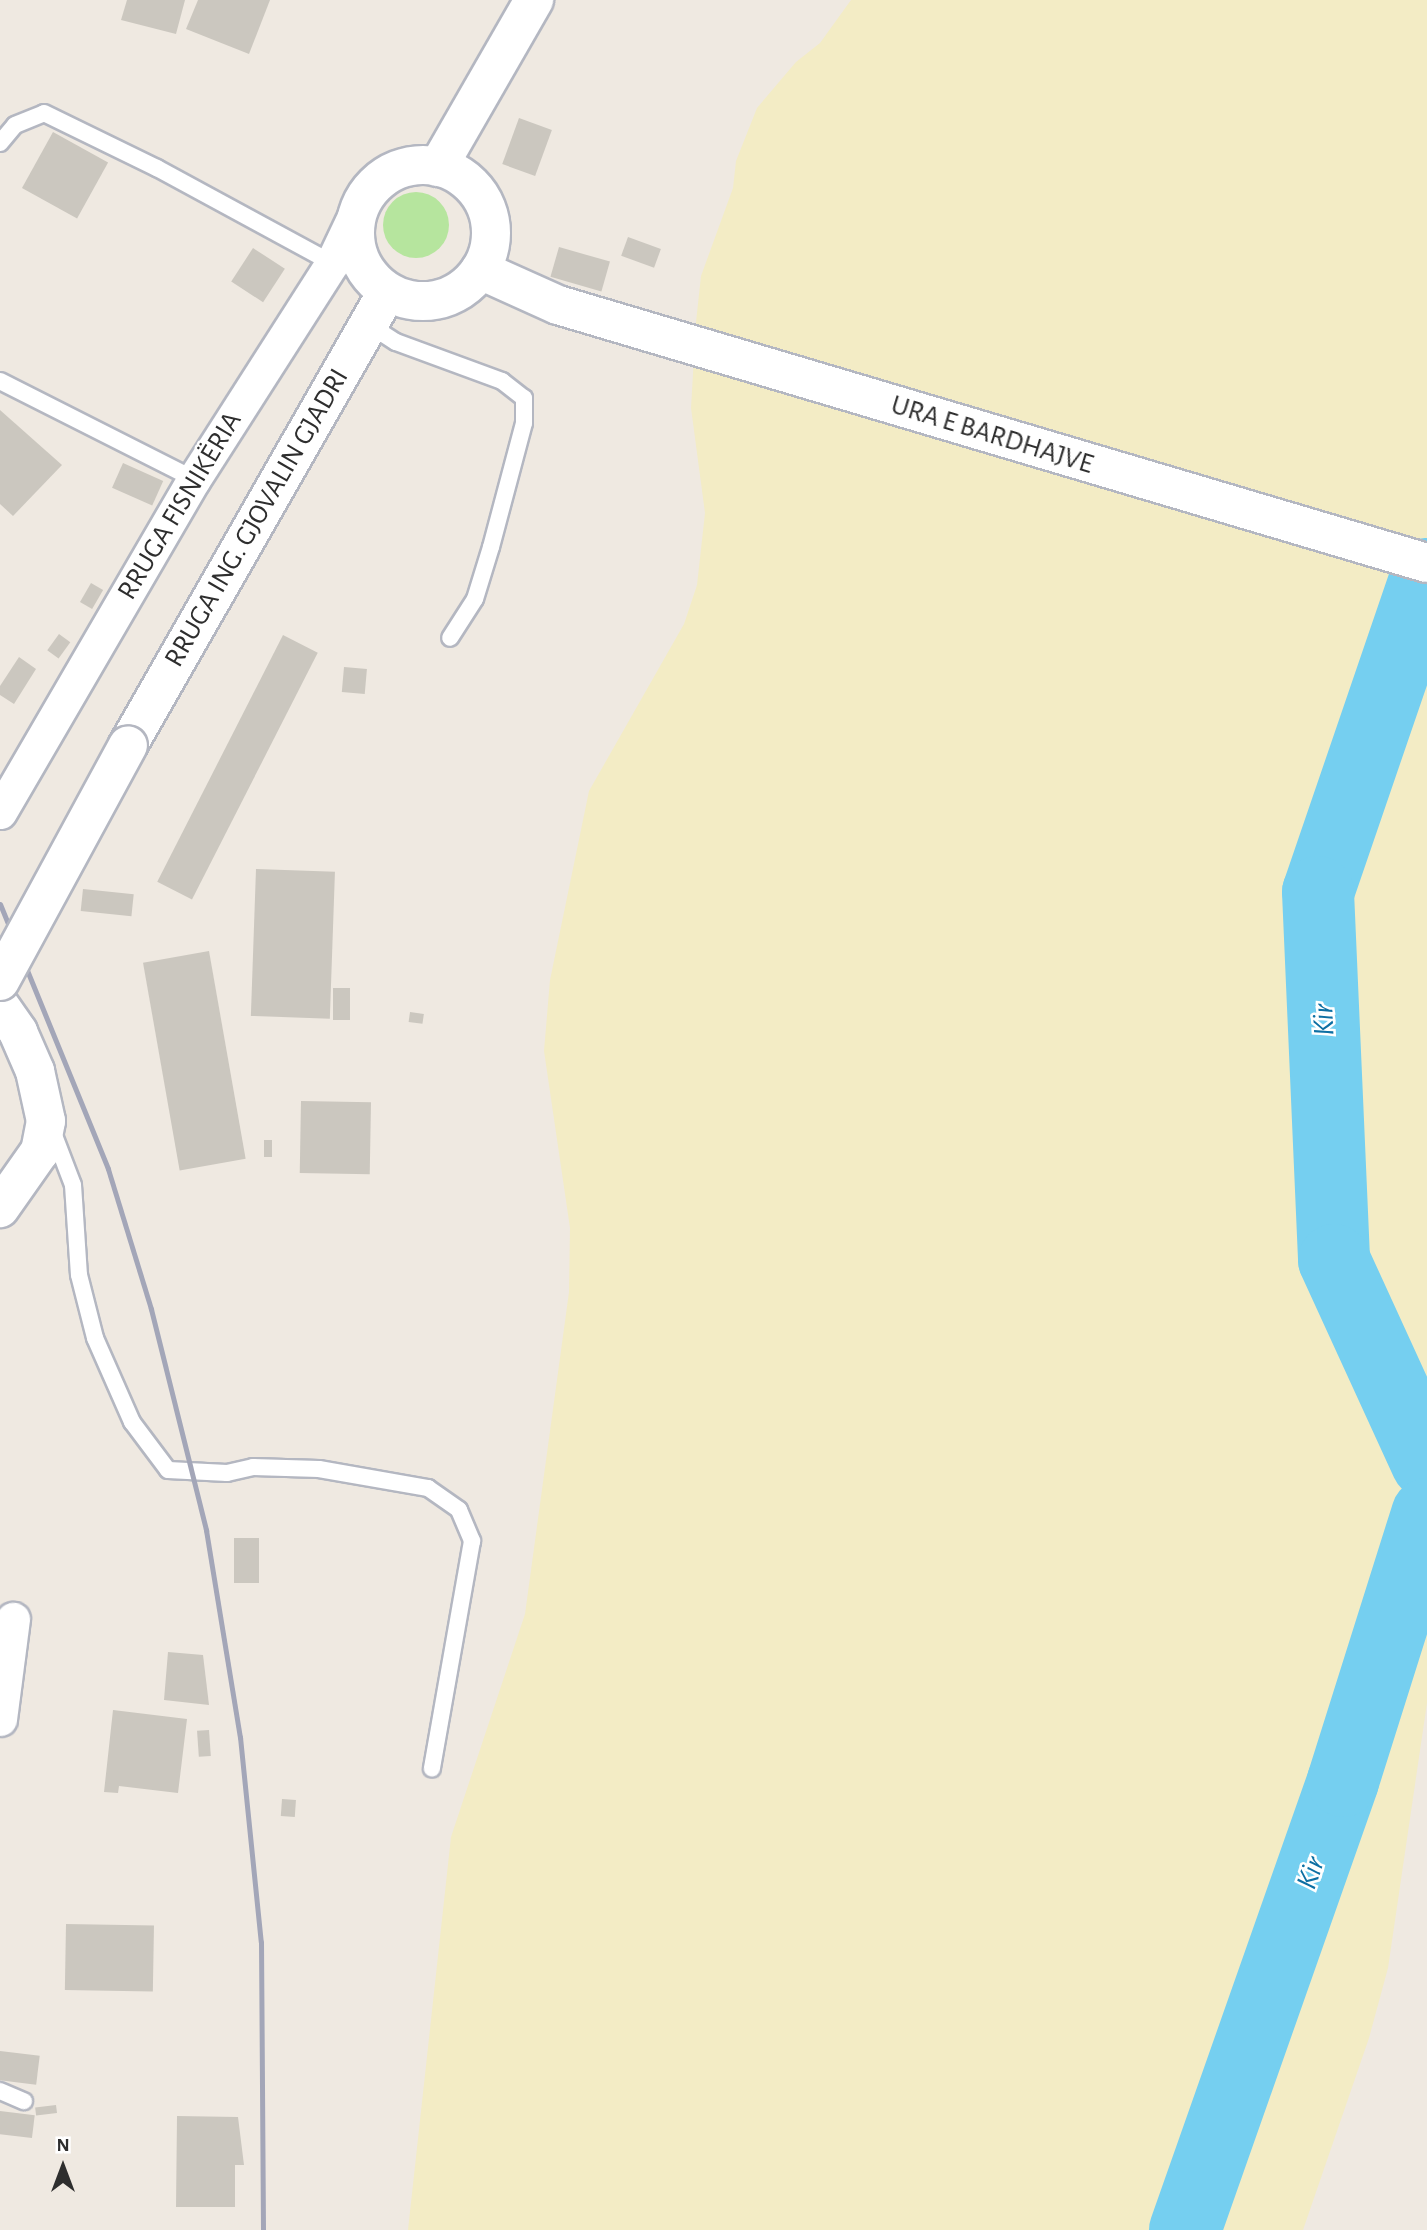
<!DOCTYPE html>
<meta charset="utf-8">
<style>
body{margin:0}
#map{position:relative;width:1427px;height:2230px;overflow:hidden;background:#efe9e1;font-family:"Alegreya Sans",sans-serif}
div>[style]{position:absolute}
.green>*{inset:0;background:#b6e59e}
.round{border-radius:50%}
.sand>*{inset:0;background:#f3ecc5}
.river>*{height:72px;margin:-36px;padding:0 36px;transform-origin:36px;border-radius:36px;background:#75cff0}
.building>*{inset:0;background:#cbc7bf;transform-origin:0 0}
.roads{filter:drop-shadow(2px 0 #b4b7c1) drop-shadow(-2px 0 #b4b7c1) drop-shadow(0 2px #b4b7c1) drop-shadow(0 -2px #b4b7c1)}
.service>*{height:16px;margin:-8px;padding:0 8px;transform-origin:8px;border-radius:8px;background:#fff}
.minor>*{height:33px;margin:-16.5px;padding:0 16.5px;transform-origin:16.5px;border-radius:16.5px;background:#fff}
.tertiary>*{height:38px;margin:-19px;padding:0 19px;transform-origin:19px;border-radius:19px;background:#fff}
.secondary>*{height:38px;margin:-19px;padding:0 19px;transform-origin:19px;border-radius:19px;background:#fff}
.secondary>.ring{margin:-19px;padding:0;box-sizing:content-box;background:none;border:38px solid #fff;border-radius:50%}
.rail>*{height:5px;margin:-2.5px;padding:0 2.5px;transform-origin:2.5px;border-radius:2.5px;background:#a3a6b8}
.bridges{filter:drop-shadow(2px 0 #b4b7c1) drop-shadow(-2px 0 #b4b7c1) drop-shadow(0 2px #b4b7c1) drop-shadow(0 -2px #b4b7c1)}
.secondary-bridge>*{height:38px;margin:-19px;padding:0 19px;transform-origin:19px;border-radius:19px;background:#fff}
span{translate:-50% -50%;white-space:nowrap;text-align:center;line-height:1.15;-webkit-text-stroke:5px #fff;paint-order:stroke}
.street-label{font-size:28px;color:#2e2e2e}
.water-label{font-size:30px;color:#0d6fa3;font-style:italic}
.north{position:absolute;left:28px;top:2132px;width:70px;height:70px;-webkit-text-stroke:5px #fff;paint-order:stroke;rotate:0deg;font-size:19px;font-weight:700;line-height:28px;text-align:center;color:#2e2e2e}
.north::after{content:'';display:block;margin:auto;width:24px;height:32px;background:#2e2e2e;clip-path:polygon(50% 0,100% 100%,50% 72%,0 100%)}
</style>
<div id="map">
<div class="green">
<div class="round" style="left:383px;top:192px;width:66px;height:66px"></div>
</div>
<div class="sand">
<div style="clip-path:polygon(851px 0,1427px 0,1427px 1703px,1388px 1968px,1369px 2038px,1303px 2230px,408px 2230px,451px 1837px,525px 1614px,569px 1292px,570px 1228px,544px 1051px,550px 980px,589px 791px,684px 624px,697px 585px,705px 513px,691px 408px,696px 322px,701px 276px,733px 188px,736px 161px,757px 108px,796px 62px,820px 43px)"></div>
</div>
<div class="river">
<div style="left:1427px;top:574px;width:336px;rotate:108.9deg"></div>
<div style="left:1318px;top:892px;width:368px;rotate:87.5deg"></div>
<div style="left:1334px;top:1260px;width:223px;rotate:65.4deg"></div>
<div style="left:1185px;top:2230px;width:476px;rotate:-70.6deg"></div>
<div style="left:1343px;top:1781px;width:280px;rotate:-72.5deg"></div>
</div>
<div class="building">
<div style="clip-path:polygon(127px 0,185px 0,176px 34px,121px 20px)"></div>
<div style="clip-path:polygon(198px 0,270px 0,249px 54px,186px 29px)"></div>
<div style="left:519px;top:118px;width:35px;height:49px;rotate:20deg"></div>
<div style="left:53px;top:132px;width:63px;height:64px;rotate:29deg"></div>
<div style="left:628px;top:237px;width:35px;height:20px;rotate:20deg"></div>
<div style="left:559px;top:247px;width:53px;height:31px;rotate:16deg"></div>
<div style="left:253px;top:248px;width:38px;height:40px;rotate:33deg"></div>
<div style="clip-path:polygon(0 410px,62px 465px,13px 516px,0 504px)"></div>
<div style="left:123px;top:463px;width:44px;height:27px;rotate:24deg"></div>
<div style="left:91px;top:583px;width:14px;height:22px;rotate:30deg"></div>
<div style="left:59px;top:634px;width:14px;height:20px;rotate:36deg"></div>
<div style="left:283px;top:635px;width:39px;height:277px;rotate:27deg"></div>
<div style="clip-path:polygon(19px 657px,36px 669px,14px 704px,0 695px,0 686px)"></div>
<div style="left:344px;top:667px;width:23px;height:25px;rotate:5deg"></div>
<div style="left:256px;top:869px;width:79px;height:147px;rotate:2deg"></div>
<div style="left:83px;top:889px;width:51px;height:22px;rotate:6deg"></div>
<div style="left:209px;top:951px;width:211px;height:67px;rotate:80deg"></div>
<div style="left:333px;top:988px;width:17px;height:32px"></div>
<div style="left:410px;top:1012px;width:14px;height:10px;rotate:8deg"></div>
<div style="left:301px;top:1101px;width:70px;height:72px;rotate:1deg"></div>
<div style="left:264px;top:1140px;width:8px;height:17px"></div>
<div style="left:234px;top:1538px;width:25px;height:45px"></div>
<div style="clip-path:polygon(168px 1652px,203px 1655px,209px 1705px,164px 1700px)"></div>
<div style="clip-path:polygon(113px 1710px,187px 1719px,178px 1793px,119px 1786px,118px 1793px,104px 1792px)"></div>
<div style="left:209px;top:1730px;width:26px;height:12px;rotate:86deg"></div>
<div style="left:282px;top:1799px;width:14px;height:17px;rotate:4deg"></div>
<div style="left:66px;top:1924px;width:88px;height:66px;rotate:1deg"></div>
<div style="left:0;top:2051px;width:40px;height:29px;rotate:7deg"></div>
<div style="left:56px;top:2105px;width:8px;height:21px;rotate:83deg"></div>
<div style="left:0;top:2111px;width:35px;height:23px;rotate:7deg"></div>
<div style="clip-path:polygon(177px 2116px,238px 2117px,244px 2165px,235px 2165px,235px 2207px,176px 2207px)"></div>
</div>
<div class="roads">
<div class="service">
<div style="left:0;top:143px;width:23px;rotate:-50deg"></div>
<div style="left:15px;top:125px;width:31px;rotate:-22deg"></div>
<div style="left:44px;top:113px;width:126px;rotate:26deg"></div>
<div style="left:157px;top:168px;width:199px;rotate:28.5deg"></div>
<div style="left:368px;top:324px;width:33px;rotate:33deg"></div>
<div style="left:396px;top:342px;width:113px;rotate:20.2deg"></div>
<div style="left:502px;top:381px;width:28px;rotate:38deg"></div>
<div style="left:524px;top:398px;width:25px;rotate:90deg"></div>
<div style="left:524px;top:423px;width:128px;rotate:104.9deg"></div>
<div style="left:491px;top:547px;width:54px;rotate:107.1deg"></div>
<div style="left:475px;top:599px;width:46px;rotate:122.7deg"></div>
<div style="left:0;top:381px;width:217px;rotate:26.8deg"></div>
<div style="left:52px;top:1130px;width:59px;rotate:69.1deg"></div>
<div style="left:73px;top:1185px;width:90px;rotate:86.2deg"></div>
<div style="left:79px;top:1275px;width:65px;rotate:75.7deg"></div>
<div style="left:95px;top:1338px;width:92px;rotate:66.2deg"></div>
<div style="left:132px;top:1422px;width:60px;rotate:53.1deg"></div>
<div style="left:168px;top:1470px;width:59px;rotate:2.9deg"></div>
<div style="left:227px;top:1473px;width:27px;rotate:-13deg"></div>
<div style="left:253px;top:1467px;width:66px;rotate:1.7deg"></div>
<div style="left:319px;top:1469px;width:111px;rotate:9.9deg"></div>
<div style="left:428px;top:1488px;width:38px;rotate:35deg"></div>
<div style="left:459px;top:1510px;width:34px;rotate:67deg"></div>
<div style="left:472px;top:1541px;width:231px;rotate:100deg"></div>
<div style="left:0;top:2091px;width:26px;rotate:23deg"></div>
</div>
<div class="minor">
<div style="left:0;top:812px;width:385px;rotate:-59.8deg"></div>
<div style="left:194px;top:479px;width:256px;rotate:-57.4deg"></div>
<div style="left:332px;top:263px;width:68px;rotate:-64.6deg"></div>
<div style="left:0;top:1719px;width:101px;rotate:-82.6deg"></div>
</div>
<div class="tertiary">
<div style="left:480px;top:270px;width:85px;rotate:24.2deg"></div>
<div style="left:558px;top:305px;width:906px;rotate:16.54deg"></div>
<div style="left:0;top:1006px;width:32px;rotate:55deg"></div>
<div style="left:18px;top:1032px;width:43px;rotate:66.4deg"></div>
<div style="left:35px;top:1071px;width:51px;rotate:77.6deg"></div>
<div style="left:46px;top:1121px;width:31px;rotate:101deg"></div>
<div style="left:40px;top:1151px;width:70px;rotate:125.1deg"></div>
</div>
<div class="secondary">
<div class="ring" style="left:355px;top:165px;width:98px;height:98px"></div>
<div style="left:438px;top:167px;width:193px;rotate:-60.1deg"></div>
<div style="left:128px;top:745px;width:522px;rotate:-60.24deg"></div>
</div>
</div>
<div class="rail">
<div style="left:0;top:904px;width:286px;rotate:67.8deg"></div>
<div style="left:108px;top:1169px;width:146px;rotate:72.9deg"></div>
<div style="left:151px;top:1309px;width:228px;rotate:76deg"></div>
<div style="left:206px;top:1530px;width:210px;rotate:80.7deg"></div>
<div style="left:240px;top:1737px;width:206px;rotate:84.2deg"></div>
<div style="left:261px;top:1942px;width:288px;rotate:89.6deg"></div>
</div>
<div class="bridges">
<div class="secondary-bridge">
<div style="left:0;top:981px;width:268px;rotate:-61.5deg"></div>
</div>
</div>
<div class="street-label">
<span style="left:992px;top:435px;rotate:17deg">URA E BARDHAJVE</span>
<span style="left:180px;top:506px;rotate:-59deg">RRUGA FISNIKËRIA</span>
<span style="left:257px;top:518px;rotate:-60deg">RRUGA ING. GJOVALIN GJADRI</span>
</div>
<div class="water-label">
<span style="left:1324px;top:1020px;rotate:-93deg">Kir</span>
<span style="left:1311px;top:1873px;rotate:-71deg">Kir</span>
</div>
<div class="north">N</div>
</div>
